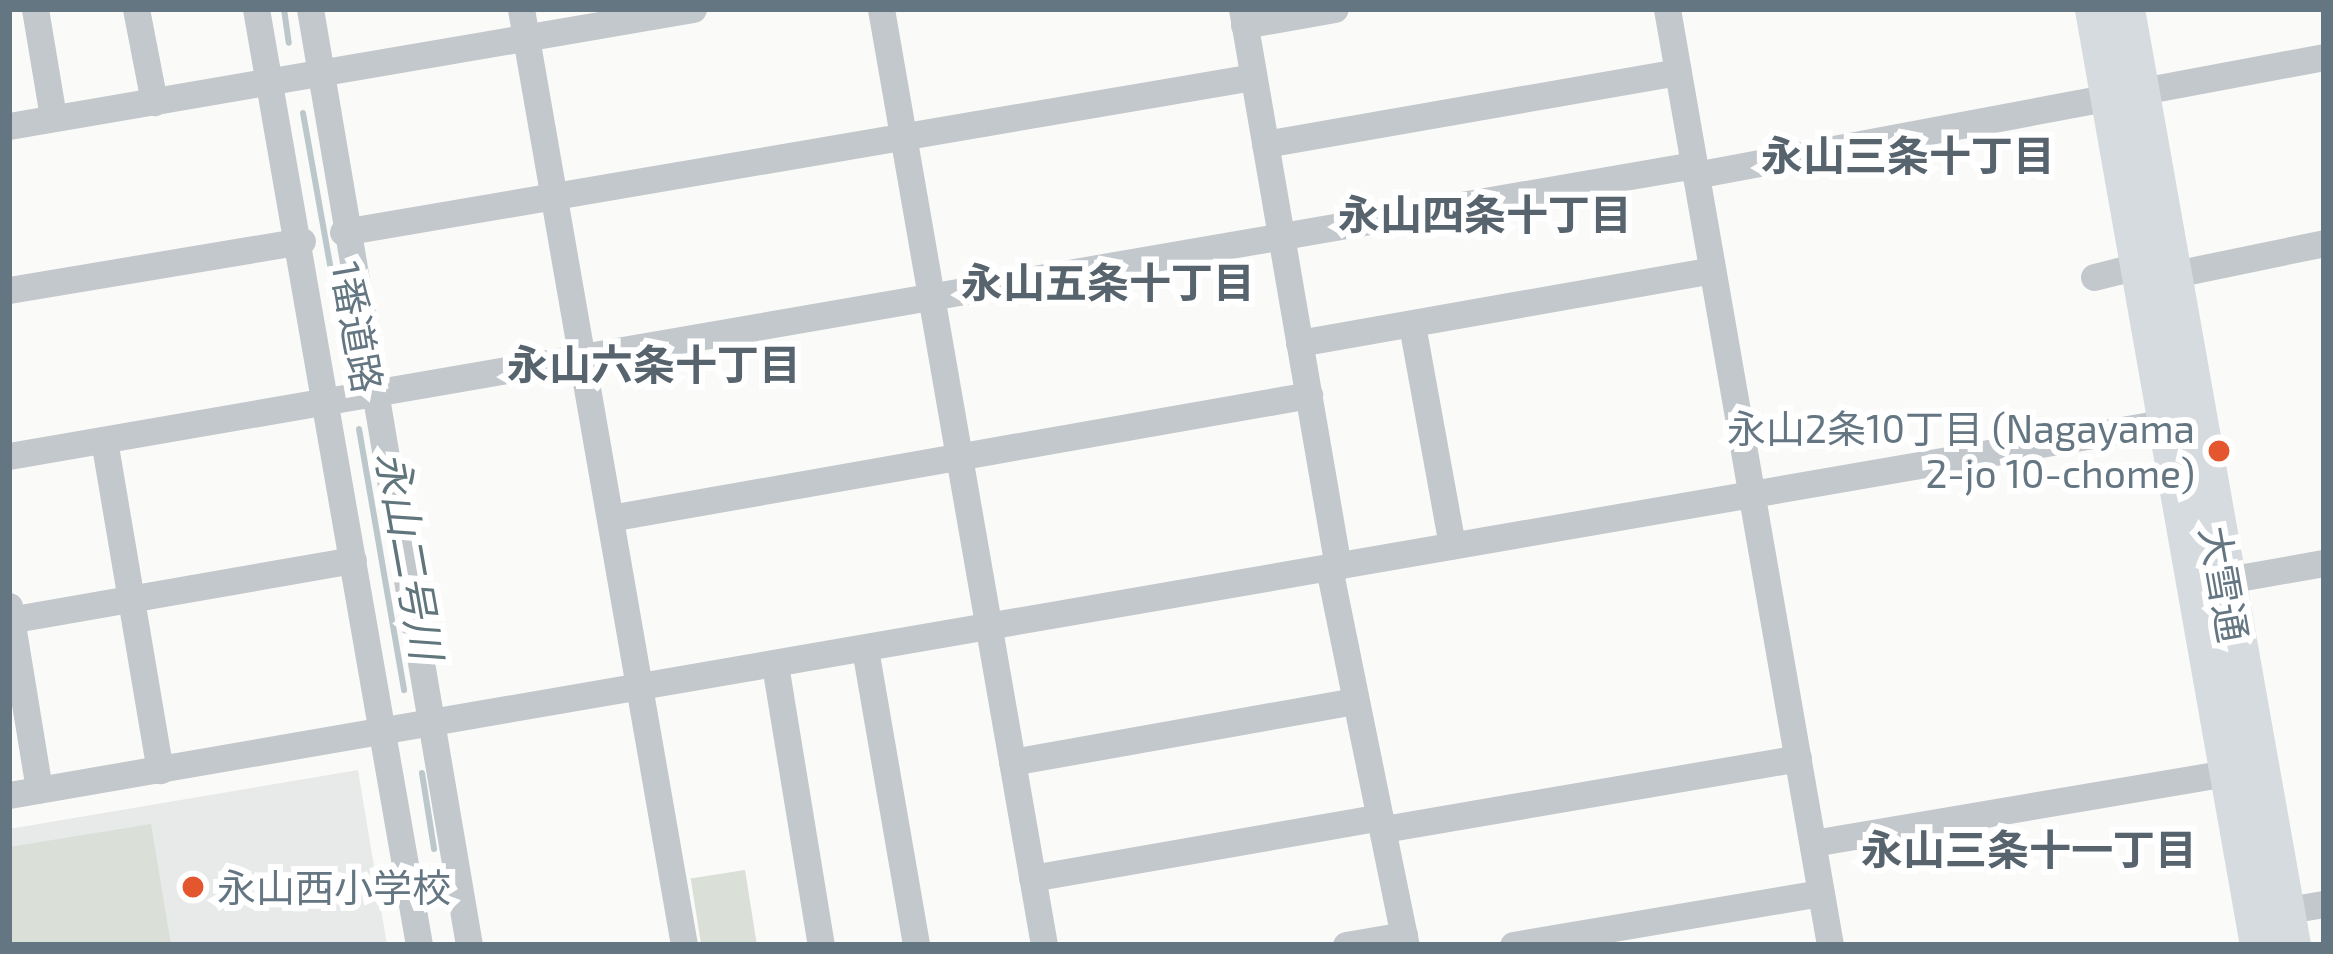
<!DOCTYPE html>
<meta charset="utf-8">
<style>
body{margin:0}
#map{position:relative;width:2333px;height:954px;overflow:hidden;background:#fafaf8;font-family:"Exo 2","Noto Sans JP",sans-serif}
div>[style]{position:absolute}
.built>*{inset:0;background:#e8e9e9}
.green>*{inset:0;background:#dadfd7;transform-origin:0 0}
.stream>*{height:6px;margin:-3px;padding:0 3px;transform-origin:3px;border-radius:3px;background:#bbc7cb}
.minor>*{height:27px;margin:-13.5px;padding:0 13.5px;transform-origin:13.5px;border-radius:13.5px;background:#c3c8cc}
.highway>*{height:39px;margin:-19.5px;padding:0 19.5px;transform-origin:19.5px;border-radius:19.5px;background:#d6dbdf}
.dots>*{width:33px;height:33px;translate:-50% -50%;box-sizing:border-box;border:6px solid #fff;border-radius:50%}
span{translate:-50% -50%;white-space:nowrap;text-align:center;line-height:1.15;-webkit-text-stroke:12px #fff;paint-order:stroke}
.street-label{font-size:39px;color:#657683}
.poi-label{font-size:39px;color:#657683}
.right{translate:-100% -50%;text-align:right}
.left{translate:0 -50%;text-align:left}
.neighbourhood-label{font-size:42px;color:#57646e;font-weight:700}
.water-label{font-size:42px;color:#60757c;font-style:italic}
.frame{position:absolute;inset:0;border:12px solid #657683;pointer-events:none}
</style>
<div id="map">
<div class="built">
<div style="clip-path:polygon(358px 770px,387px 945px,9px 945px,9px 829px)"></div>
</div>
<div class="green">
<div style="clip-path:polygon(151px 824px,171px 945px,9px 945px,9px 847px)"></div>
<div style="left:745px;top:870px;width:76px;height:55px;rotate:81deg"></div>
</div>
<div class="stream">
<div style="left:284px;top:9px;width:34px;rotate:82deg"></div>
<div style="left:303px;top:113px;width:257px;rotate:79.9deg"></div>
<div style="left:359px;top:429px;width:265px;rotate:80.2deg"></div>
<div style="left:422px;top:773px;width:77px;rotate:81deg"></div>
</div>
<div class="minor">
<div style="left:35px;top:9px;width:109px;rotate:80.5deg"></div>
<div style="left:136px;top:9px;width:95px;rotate:79deg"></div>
<div style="left:256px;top:9px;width:950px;rotate:80.12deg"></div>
<div style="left:310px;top:9px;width:949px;rotate:80.36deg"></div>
<div style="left:521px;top:9px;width:950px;rotate:80.12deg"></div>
<div style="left:881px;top:9px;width:950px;rotate:80.12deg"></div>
<div style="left:1242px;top:9px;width:566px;rotate:80.24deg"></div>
<div style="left:1667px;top:9px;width:950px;rotate:80.12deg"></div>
<div style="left:1244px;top:25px;width:92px;rotate:-10deg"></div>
<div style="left:9px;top:126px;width:694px;rotate:-9.71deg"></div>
<div style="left:1265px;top:144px;width:419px;rotate:-9.9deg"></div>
<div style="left:1695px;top:175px;width:640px;rotate:-10.63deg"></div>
<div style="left:343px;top:232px;width:923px;rotate:-9.67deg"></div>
<div style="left:2170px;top:275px;width:157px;rotate:-11.7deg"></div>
<div style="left:2094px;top:277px;width:45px;rotate:-14deg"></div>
<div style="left:9px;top:290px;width:297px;rotate:-9.5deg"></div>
<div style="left:1412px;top:325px;width:224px;rotate:79.7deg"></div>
<div style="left:1299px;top:343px;width:419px;rotate:-10deg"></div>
<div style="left:104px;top:440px;width:335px;rotate:80.4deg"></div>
<div style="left:9px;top:456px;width:1709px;rotate:-9.8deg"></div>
<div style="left:610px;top:518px;width:710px;rotate:-9.98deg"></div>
<div style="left:1329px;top:568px;width:385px;rotate:78.5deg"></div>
<div style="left:2210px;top:583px;width:116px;rotate:-10deg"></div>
<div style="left:9px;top:606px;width:186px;rotate:80.7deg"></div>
<div style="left:9px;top:620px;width:349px;rotate:-9.9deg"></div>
<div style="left:865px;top:649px;width:300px;rotate:80.2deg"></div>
<div style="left:775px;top:665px;width:284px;rotate:80.7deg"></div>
<div style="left:1012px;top:762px;width:348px;rotate:-10.1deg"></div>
<div style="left:9px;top:795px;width:2208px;rotate:-9.8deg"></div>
<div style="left:1384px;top:829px;width:420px;rotate:-9.7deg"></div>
<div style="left:1813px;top:843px;width:439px;rotate:-9.6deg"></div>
<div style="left:1032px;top:878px;width:353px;rotate:-9.9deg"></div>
<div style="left:2270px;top:913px;width:55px;rotate:-9.5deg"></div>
<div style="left:1346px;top:945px;width:59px;rotate:-9.8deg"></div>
<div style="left:1513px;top:945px;width:312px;rotate:-9.6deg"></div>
</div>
<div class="highway">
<div style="left:2094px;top:9px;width:950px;rotate:80deg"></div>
<div style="left:2125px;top:9px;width:951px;rotate:79.94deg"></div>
</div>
<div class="dots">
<div style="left:2219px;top:451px;background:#e4572e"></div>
<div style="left:193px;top:887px;background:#e4572e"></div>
</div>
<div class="street-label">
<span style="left:357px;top:327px;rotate:80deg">1番道路</span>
<span style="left:2224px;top:584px;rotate:80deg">大雪通</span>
</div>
<div class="poi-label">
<span class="right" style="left:2195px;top:451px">永山2条10丁目 (Nagayama<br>2-jo 10-chome)</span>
<span class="left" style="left:217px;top:887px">永山西小学校</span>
</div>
<div class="neighbourhood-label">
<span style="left:1908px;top:154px">永山三条十丁目</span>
<span style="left:1485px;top:213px">永山四条十丁目</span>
<span style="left:1108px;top:281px">永山五条十丁目</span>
<span style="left:654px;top:363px">永山六条十丁目</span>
<span style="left:2029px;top:848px">永山三条十一丁目</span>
</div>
<div class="water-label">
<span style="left:411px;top:555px;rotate:80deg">永山二号川</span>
</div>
<div class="frame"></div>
</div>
